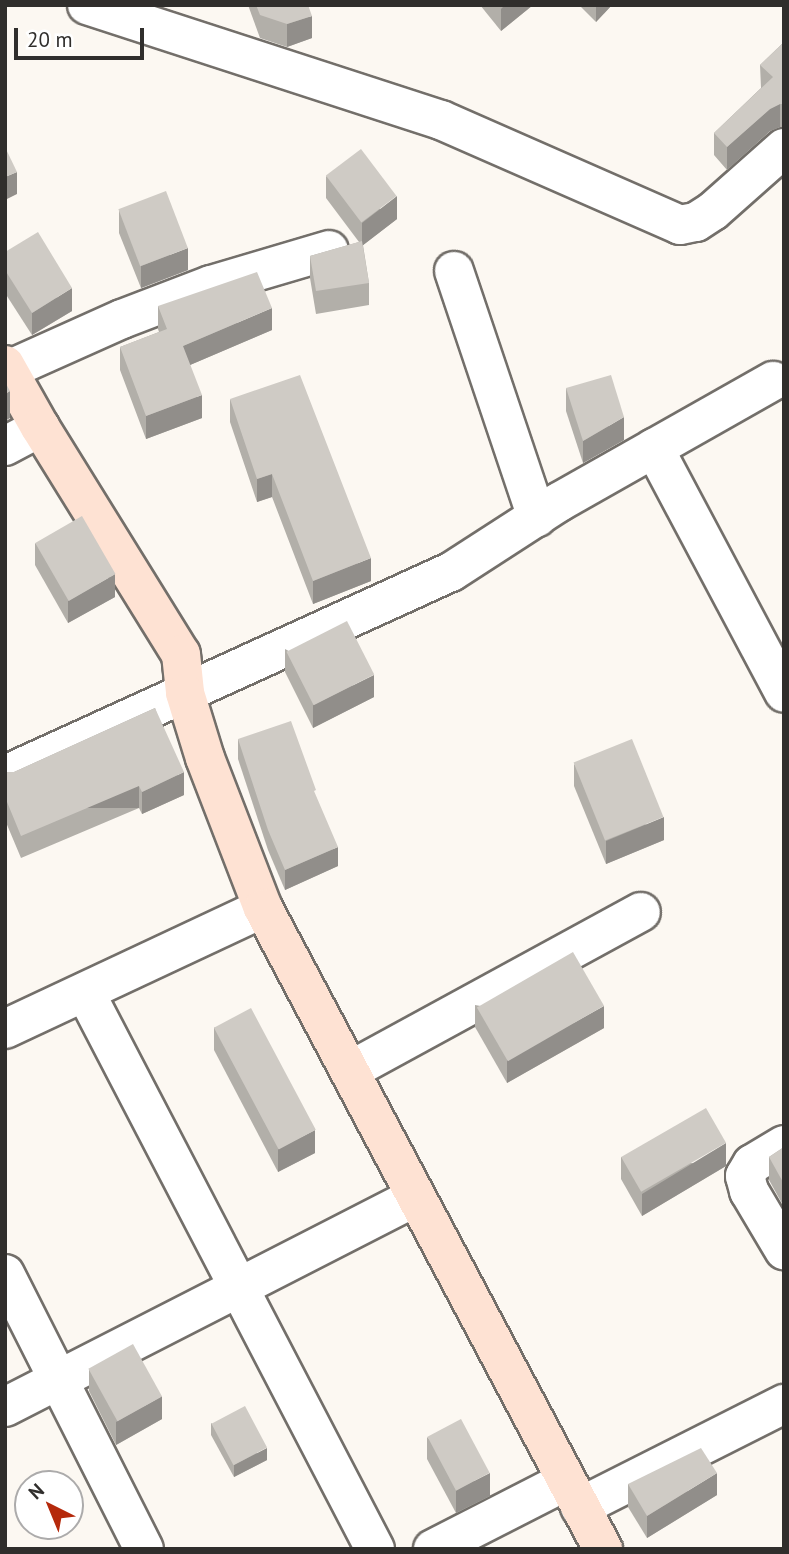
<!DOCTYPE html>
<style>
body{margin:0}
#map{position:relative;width:789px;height:1554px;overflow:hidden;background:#fcf8f2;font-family:"PT Sans",sans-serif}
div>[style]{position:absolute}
.roads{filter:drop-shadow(2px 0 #736f6a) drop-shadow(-2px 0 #736f6a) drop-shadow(0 2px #736f6a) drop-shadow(0 -2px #736f6a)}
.street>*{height:38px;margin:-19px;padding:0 19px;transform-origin:19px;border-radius:19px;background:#fff}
.secondary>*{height:38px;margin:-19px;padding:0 19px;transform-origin:19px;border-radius:19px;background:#fee2d3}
.wall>*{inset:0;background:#b2afa9}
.shaded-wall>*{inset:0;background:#918e8a;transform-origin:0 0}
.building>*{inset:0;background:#cfcbc5;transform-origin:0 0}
span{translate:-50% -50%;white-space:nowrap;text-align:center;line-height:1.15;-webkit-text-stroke:5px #fff;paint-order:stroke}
.frame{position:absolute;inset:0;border:7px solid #302e2c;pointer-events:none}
.north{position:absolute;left:14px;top:1470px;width:70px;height:70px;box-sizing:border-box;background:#fff;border:2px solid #acabab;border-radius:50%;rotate:317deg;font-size:19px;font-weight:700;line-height:28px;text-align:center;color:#302e2c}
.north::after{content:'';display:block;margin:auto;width:24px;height:32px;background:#b5290b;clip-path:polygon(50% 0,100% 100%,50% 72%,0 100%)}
.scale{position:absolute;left:14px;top:28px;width:130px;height:32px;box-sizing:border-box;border:4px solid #302e2c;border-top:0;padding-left:9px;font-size:21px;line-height:24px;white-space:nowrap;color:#302e2c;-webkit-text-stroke:5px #fff;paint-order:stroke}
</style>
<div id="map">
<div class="roads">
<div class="street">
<div style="left:87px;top:5px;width:372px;rotate:18deg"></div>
<div style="left:441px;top:120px;width:261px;rotate:23.7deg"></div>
<div style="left:680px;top:225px;width:16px;rotate:-11deg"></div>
<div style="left:696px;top:222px;width:20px;rotate:-33deg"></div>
<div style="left:713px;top:211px;width:95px;rotate:-41.6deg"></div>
<div style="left:454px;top:271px;width:260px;rotate:71.4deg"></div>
<div style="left:8px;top:370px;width:125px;rotate:-24.1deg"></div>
<div style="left:122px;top:319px;width:95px;rotate:-20.9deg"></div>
<div style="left:211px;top:285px;width:123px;rotate:-16.5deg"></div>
<div style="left:5px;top:446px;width:40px;rotate:-28deg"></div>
<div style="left:654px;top:448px;width:277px;rotate:62deg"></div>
<div style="left:5px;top:775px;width:490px;rotate:-24.5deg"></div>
<div style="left:451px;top:572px;width:129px;rotate:-32.9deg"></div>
<div style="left:559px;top:502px;width:246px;rotate:-29.5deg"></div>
<div style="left:85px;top:992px;width:628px;rotate:62.5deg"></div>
<div style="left:5px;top:1029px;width:285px;rotate:-25.1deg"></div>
<div style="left:351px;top:1070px;width:330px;rotate:-28.6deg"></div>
<div style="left:784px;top:1145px;width:37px;rotate:149deg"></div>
<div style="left:752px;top:1164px;width:14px;rotate:120deg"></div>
<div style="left:745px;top:1176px;width:16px;rotate:75deg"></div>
<div style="left:749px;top:1191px;width:69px;rotate:59.3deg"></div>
<div style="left:5px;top:1274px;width:308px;rotate:63.2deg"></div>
<div style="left:5px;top:1407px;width:461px;rotate:-27.1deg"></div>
<div style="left:580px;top:1507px;width:229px;rotate:-26.8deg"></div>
<div style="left:433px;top:1549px;width:149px;rotate:-27.1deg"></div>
</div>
<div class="secondary">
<div style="left:5px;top:365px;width:71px;rotate:60.6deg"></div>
<div style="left:40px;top:427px;width:267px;rotate:58.2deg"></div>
<div style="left:181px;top:654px;width:39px;rotate:84deg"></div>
<div style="left:185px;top:693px;width:68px;rotate:72.9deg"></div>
<div style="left:205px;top:758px;width:161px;rotate:68.9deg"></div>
<div style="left:263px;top:908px;width:726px;rotate:62.06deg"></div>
</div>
</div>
<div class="wall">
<div style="clip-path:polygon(248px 5px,308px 5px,312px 38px,287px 47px,260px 38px)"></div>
<div style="clip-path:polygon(480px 5px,533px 5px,501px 31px)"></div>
<div style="clip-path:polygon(579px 5px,612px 5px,596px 22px)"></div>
<div style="clip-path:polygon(784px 42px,784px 127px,780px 127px,770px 131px,727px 170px,714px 155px,714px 133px,761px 88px,760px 65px)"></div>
<div style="clip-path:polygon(326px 176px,397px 219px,363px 245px,369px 283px,369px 305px,316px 314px,310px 278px,310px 256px,359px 242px,326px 198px)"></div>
<div style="clip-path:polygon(119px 210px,188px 270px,141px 288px,119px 233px)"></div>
<div style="clip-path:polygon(5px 252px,72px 311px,32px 335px,5px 293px)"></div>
<div style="clip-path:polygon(158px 306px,272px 330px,190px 365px,202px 418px,146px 439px,120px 370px,120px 347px,159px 332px,158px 329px)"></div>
<div style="clip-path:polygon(566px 388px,624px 440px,583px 463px,566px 411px)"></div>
<div style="clip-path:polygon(230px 399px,371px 581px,313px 604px,272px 497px,257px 502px,230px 422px)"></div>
<div style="clip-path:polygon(35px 543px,115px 597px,68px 623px,35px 565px)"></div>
<div style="clip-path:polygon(285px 649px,374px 697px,313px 728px,285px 672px)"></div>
<div style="clip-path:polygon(155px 708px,184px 795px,142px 814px,139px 808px,21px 858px,5px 820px,5px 772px,14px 772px)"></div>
<div style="clip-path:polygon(238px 739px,316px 797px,338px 866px,285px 890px,268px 850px,238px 759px)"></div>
<div style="clip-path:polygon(574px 764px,664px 840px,606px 864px,574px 786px)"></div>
<div style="clip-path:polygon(475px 1005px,604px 1028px,507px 1083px,475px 1027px)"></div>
<div style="clip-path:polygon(214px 1027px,315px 1153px,278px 1172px,214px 1050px)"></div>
<div style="clip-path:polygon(784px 1147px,784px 1207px,769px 1180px,769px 1157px)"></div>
<div style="clip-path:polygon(621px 1157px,726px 1166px,642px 1216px,621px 1179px)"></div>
<div style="clip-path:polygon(89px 1369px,162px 1419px,116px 1445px,89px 1391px)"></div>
<div style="clip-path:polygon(211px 1423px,267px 1460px,234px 1477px,211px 1435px)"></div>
<div style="clip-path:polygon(427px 1437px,490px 1496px,456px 1513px,427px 1459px)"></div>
<div style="clip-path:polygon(628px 1484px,717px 1495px,647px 1538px,628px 1507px)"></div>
</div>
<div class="shaded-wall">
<div style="clip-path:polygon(505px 5px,533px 5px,501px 31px,501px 9px)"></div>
<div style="clip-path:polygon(596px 5px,612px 5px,596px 22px)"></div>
<div style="clip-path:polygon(312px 16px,312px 38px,287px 47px,287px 24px)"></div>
<div style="clip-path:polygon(780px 104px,780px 127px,770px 131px,727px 170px,727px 147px,770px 109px)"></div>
<div style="clip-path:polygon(17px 172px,17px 194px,5px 200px,5px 177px)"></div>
<div style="clip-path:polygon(397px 196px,397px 219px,362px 246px,362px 223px)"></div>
<div style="clip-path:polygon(188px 248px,188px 270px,141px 288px,141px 266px)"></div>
<div style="clip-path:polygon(72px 288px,72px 311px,32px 335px,32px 313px)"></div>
<div style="clip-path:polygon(272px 308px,272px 330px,183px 368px,183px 346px)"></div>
<div style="clip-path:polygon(10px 391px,10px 418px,5px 421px,5px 394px)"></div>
<div style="clip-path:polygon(202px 395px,202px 418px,146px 439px,146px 416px)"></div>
<div style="clip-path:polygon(624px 417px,624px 440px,583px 463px,583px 441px)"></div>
<div style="clip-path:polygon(272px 474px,272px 497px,257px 502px,257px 479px)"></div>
<div style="clip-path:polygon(371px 558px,371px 581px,313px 604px,313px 581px)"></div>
<div style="clip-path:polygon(115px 574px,115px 597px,68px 623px,68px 601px)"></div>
<div style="clip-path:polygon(374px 675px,374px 697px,313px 728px,313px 705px)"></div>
<div style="clip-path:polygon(184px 772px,184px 795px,142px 814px,142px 792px)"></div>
<div style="left:139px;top:786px;width:22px;height:128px;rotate:90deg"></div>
<div style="clip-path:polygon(664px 817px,664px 840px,606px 864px,606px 841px)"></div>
<div style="clip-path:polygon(338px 847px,338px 866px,285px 890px,285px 870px)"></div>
<div style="clip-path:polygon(604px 1006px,604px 1028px,507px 1083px,507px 1060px)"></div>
<div style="clip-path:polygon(315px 1130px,315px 1153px,278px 1172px,278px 1149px)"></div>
<div style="clip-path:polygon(726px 1143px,726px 1166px,642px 1216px,642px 1194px)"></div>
<div style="clip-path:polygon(162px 1396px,162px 1419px,116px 1445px,116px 1422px)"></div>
<div style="clip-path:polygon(267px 1448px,267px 1460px,234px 1477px,234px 1465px)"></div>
<div style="clip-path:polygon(490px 1473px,490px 1496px,456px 1513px,456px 1490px)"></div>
<div style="clip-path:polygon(717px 1473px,717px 1495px,647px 1538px,647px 1516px)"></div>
</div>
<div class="building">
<div style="clip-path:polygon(256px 5px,308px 5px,312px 16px,287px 24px,260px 15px)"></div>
<div style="clip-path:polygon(784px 42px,784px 104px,780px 104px,770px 109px,727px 147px,714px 133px,773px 77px,760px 65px)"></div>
<div style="clip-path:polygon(5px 147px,17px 172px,5px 177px)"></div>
<div style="left:361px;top:149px;width:59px;height:44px;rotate:53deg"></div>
<div style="left:166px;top:191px;width:61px;height:51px;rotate:69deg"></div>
<div style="clip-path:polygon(38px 232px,72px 288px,32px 313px,5px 270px,5px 252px)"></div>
<div style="clip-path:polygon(362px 241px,369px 283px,316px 291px,310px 256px)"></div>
<div style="clip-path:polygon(257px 272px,272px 308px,183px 346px,202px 395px,146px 416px,120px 347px,167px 329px,158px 306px)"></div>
<div style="clip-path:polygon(300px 375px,371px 558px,313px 581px,272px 474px,257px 479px,230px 399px)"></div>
<div style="clip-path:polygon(611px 375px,624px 417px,583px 441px,566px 388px)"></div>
<div style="clip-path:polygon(5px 382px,10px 391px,5px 394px)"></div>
<div style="left:82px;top:516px;width:67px;height:54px;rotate:60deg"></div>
<div style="left:347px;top:621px;width:60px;height:68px;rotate:63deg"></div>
<div style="clip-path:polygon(155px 708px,184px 772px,142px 792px,139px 786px,21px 836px,5px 797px,5px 772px,14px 772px)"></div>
<div style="clip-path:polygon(291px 721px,316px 790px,314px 791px,338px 847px,285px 870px,268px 830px,238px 739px)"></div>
<div style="left:632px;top:739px;width:84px;height:63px;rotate:68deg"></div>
<div style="left:573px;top:952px;width:62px;height:111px;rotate:60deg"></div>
<div style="left:251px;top:1008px;width:138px;height:42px;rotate:62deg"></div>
<div style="left:706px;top:1108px;width:40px;height:98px;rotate:60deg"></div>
<div style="clip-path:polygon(784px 1147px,784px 1184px,769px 1157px)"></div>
<div style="left:133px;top:1344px;width:60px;height:51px;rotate:61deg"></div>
<div style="left:245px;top:1406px;width:47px;height:38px;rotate:62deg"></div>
<div style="left:461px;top:1419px;width:61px;height:38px;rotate:62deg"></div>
<div style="clip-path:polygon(701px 1448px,717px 1473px,647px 1516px,628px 1484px)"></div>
</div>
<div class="frame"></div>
<div class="north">N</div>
<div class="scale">20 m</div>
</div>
